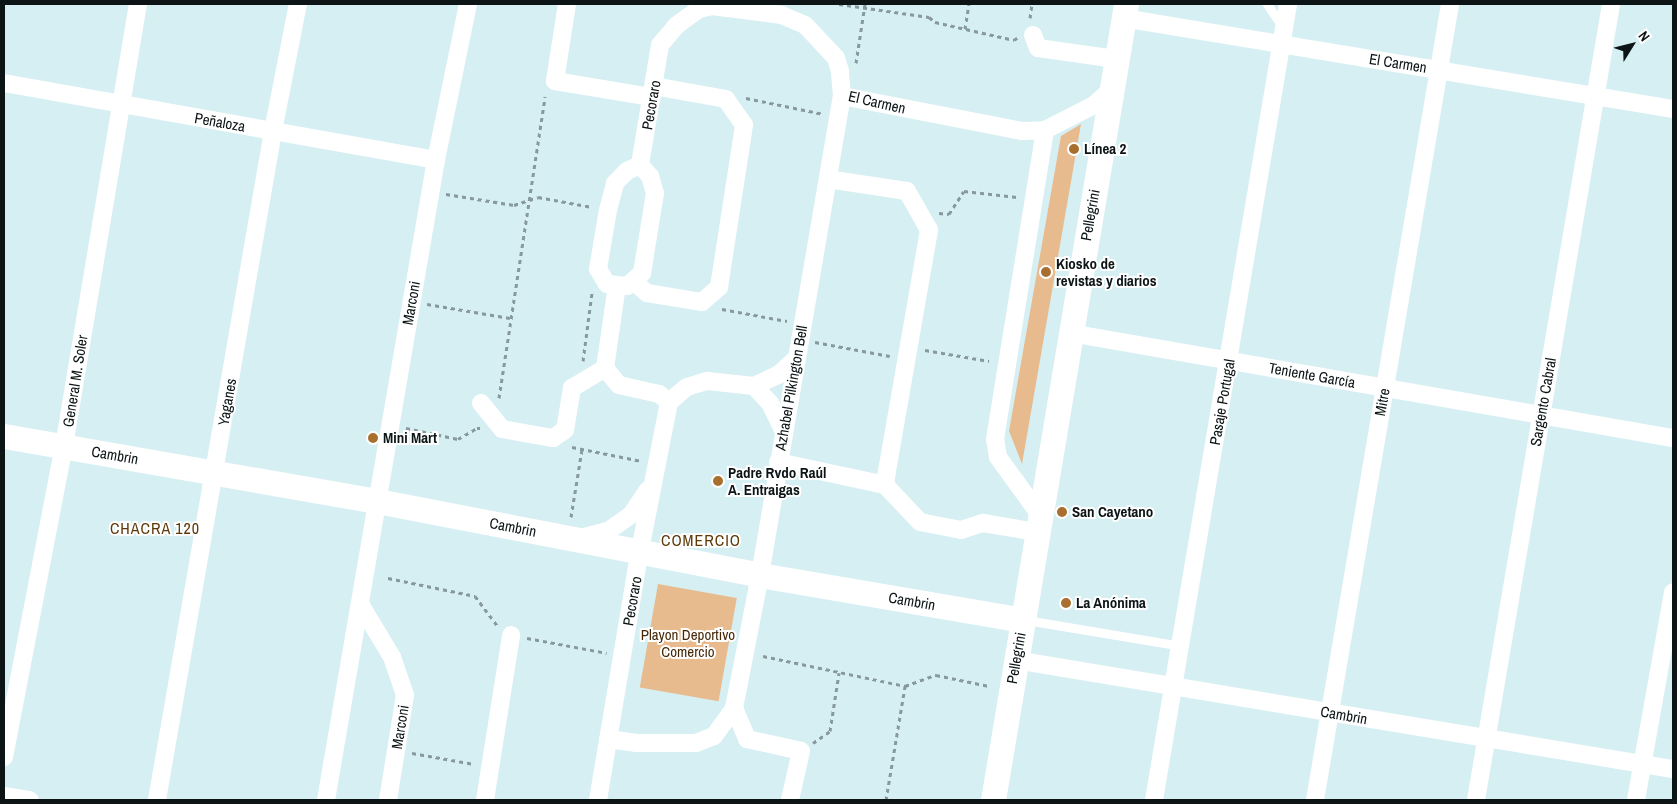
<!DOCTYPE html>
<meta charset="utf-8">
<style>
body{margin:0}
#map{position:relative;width:1677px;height:804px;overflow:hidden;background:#d6eff3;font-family:"Archivo Narrow",sans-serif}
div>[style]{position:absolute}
.green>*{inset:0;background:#e8bb8e;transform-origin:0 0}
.path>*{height:3px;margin-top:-1.5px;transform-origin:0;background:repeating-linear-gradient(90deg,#87999c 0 4px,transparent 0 8px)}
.lane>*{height:9px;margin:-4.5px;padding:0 4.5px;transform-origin:4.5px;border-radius:4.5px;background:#fff}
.street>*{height:18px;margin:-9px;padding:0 9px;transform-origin:9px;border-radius:9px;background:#fff}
.secondary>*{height:25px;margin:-12.5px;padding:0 12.5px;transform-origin:12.5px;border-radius:12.5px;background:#fff}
.dots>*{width:14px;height:14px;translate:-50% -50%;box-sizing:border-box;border:2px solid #fff;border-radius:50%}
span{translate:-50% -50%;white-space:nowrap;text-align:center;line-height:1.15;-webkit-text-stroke:4px #fff;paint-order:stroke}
.street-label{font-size:15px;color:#0c1416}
.poi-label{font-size:15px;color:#0c1416;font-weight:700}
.left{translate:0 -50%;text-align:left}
.park-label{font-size:15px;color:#452807}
.neighbourhood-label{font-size:16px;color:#5e3807;letter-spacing:1px}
.frame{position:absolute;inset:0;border:5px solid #0c1416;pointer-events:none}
.north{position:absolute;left:1607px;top:20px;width:50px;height:50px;-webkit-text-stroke:4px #fff;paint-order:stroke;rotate:54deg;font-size:14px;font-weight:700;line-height:20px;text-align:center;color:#0c1416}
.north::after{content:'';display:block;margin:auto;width:18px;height:22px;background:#0c1416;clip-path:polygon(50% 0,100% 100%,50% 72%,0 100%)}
</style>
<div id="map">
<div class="green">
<div style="clip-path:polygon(1081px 124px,1022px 464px,1009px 431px,1061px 136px)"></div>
<div style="left:658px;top:584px;width:80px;height:105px;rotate:10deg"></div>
</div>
<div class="path">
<div style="left:839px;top:4px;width:91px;rotate:8.2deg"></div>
<div style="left:929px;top:17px;width:8px;rotate:40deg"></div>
<div style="left:935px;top:22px;width:81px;rotate:12.8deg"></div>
<div style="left:1014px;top:40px;width:4px;rotate:-34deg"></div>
<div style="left:1030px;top:18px;width:14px;rotate:-82deg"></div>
<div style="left:965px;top:29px;width:25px;rotate:-81deg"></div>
<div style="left:856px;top:63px;width:60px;rotate:-81.3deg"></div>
<div style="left:746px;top:98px;width:79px;rotate:11.7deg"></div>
<div style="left:446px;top:194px;width:69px;rotate:9.2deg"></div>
<div style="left:514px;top:205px;width:25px;rotate:-18deg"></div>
<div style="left:538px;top:197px;width:55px;rotate:10.5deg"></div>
<div style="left:939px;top:213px;width:10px;rotate:6deg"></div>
<div style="left:949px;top:214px;width:27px;rotate:-57deg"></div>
<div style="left:964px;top:191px;width:53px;rotate:6.5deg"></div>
<div style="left:427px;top:304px;width:84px;rotate:9.6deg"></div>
<div style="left:722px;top:309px;width:66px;rotate:10.5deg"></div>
<div style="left:815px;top:342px;width:76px;rotate:10.6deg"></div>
<div style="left:925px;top:350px;width:65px;rotate:9.8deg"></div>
<div style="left:583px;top:361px;width:69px;rotate:-82.5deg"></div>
<div style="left:499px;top:398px;width:305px;rotate:-81.3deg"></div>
<div style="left:406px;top:428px;width:53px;rotate:11.9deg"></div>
<div style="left:458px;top:439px;width:22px;rotate:-30deg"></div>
<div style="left:477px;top:428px;width:3px"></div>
<div style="left:572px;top:447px;width:71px;rotate:11.3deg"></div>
<div style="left:571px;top:517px;width:69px;rotate:-80.8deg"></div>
<div style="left:388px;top:578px;width:89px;rotate:11.7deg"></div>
<div style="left:475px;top:596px;width:38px;rotate:53deg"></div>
<div style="left:527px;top:638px;width:81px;rotate:10.6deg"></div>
<div style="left:763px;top:656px;width:145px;rotate:11.9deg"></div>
<div style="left:905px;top:686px;width:33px;rotate:-20deg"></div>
<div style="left:936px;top:675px;width:54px;rotate:11.7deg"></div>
<div style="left:813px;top:743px;width:21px;rotate:-35deg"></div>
<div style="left:830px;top:731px;width:59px;rotate:-81.2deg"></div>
<div style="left:412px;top:753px;width:63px;rotate:10.1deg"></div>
<div style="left:886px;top:800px;width:116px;rotate:-80.5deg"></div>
</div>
<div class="lane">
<div style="left:1267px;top:4px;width:29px;rotate:56deg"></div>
<div style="left:1026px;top:620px;width:157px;rotate:9.5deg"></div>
</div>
<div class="street">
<div style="left:567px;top:4px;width:78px;rotate:98.9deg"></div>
<div style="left:555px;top:81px;width:98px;rotate:9.4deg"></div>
<div style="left:1123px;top:18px;width:557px;rotate:9.39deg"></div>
<div style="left:1033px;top:35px;width:14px;rotate:69deg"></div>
<div style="left:1038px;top:48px;width:79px;rotate:8deg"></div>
<div style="left:4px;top:83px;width:439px;rotate:10.1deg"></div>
<div style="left:842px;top:96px;width:183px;rotate:11deg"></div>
<div style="left:1022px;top:131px;width:23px;rotate:-2deg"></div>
<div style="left:1045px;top:130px;width:55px;rotate:-27deg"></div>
<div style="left:1094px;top:105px;width:24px;rotate:-42deg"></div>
<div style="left:633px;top:281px;width:18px;rotate:41deg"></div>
<div style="left:647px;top:293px;width:56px;rotate:9.3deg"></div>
<div style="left:702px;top:302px;width:23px;rotate:-41deg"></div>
<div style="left:719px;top:287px;width:164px;rotate:-81.2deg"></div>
<div style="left:744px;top:125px;width:32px;rotate:-125deg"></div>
<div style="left:726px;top:99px;width:73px;rotate:-169.8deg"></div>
<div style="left:617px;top:285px;width:84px;rotate:98.2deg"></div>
<div style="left:605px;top:368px;width:22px;rotate:51deg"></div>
<div style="left:619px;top:385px;width:41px;rotate:12.7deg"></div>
<div style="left:659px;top:394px;width:13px;rotate:39deg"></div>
<div style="left:1070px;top:333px;width:612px;rotate:9.88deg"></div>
<div style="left:754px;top:386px;width:23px;rotate:47deg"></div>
<div style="left:770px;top:403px;width:32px;rotate:64deg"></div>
<div style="left:669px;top:402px;width:23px;rotate:-40deg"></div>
<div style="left:687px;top:387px;width:21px;rotate:-17deg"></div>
<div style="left:707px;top:381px;width:47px;rotate:6.1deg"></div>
<div style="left:754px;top:386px;width:26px;rotate:-25deg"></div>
<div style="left:778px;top:375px;width:25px;rotate:-42deg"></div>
<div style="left:481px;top:403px;width:33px;rotate:51deg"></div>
<div style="left:502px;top:429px;width:52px;rotate:10deg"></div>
<div style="left:553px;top:438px;width:14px;rotate:-34deg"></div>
<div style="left:565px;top:430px;width:43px;rotate:-80.5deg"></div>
<div style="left:572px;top:388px;width:39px;rotate:-31deg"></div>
<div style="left:778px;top:462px;width:109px;rotate:12.1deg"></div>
<div style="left:885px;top:485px;width:14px;rotate:-82deg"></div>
<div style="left:887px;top:471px;width:245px;rotate:-80.1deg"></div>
<div style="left:929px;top:230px;width:45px;rotate:-119.4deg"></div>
<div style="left:907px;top:191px;width:80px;rotate:-171.4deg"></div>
<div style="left:885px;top:485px;width:51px;rotate:46.6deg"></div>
<div style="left:920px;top:522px;width:42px;rotate:11deg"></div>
<div style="left:961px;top:530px;width:23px;rotate:-18deg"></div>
<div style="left:983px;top:523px;width:55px;rotate:9.5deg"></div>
<div style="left:1040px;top:515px;width:72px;rotate:-125.9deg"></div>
<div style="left:998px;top:457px;width:18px;rotate:-99deg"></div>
<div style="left:995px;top:439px;width:313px;rotate:-80.8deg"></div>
<div style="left:581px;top:538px;width:28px;rotate:-15deg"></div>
<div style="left:608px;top:531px;width:28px;rotate:-35deg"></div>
<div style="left:631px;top:515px;width:30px;rotate:-56deg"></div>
<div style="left:360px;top:604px;width:62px;rotate:58.9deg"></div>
<div style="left:392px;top:657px;width:40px;rotate:71.1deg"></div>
<div style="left:405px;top:695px;width:106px;rotate:99.2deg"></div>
<div style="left:1015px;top:660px;width:667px;rotate:9.41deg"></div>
<div style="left:734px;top:708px;width:34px;rotate:67deg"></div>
<div style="left:747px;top:739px;width:55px;rotate:12.5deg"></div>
<div style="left:801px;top:751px;width:50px;rotate:102.7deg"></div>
<div style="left:608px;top:739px;width:29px;rotate:8deg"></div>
<div style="left:637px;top:743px;width:59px"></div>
<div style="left:696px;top:743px;width:19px;rotate:-21deg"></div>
<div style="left:714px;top:736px;width:34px;rotate:-54deg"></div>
<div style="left:734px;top:708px;width:136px;rotate:-78.9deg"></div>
<div style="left:760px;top:575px;width:486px;rotate:-80.3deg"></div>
<div style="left:842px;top:96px;width:25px;rotate:-95deg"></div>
<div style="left:840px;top:71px;width:14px;rotate:-107deg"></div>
<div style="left:836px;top:58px;width:45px;rotate:-133.2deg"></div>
<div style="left:805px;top:25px;width:25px;rotate:-157deg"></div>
<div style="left:782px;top:15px;width:71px;rotate:-172.7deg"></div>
<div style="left:712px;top:6px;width:13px;rotate:167deg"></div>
<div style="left:699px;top:9px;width:29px;rotate:144deg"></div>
<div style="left:676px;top:26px;width:25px;rotate:130deg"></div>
<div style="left:660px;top:45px;width:122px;rotate:99.5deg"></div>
<div style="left:640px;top:165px;width:15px;rotate:48deg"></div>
<div style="left:650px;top:176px;width:18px;rotate:74deg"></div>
<div style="left:655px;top:193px;width:81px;rotate:99.2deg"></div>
<div style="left:642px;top:273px;width:20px;rotate:139deg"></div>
<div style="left:627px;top:286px;width:20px;rotate:-174deg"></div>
<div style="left:607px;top:284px;width:17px;rotate:-121deg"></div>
<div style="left:598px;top:269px;width:60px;rotate:-80.4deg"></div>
<div style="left:608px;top:210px;width:28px;rotate:-75deg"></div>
<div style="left:615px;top:183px;width:17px;rotate:-45deg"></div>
<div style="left:627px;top:171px;width:14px;rotate:-25deg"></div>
<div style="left:4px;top:757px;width:317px;rotate:-79.1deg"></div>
<div style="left:64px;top:446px;width:448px;rotate:-80.5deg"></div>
<div style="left:4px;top:796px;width:26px;rotate:9deg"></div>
<div style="left:157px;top:800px;width:679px;rotate:-80.16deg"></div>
<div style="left:273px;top:131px;width:129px;rotate:-78.9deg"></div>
<div style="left:326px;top:800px;width:649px;rotate:-80.25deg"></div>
<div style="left:436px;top:160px;width:159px;rotate:-78.4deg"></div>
<div style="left:485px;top:800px;width:167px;rotate:-81deg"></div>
<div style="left:598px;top:800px;width:254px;rotate:-80.5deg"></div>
<div style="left:640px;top:550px;width:151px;rotate:-78.9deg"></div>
<div style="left:1154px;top:800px;width:807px;rotate:-80.44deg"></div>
<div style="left:1315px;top:800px;width:807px;rotate:-80.37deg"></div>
<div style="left:1476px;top:800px;width:807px;rotate:-80.37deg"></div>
<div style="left:1636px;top:800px;width:211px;rotate:-79.9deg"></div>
</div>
<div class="secondary">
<div style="left:4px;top:436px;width:379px;rotate:9.9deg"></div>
<div style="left:377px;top:501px;width:390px;rotate:10.9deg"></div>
<div style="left:760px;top:575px;width:267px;rotate:9.7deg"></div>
<div style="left:993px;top:800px;width:807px;rotate:-80.51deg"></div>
</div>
<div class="dots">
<div style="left:1074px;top:149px;background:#a86f2e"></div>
<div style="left:1046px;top:272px;background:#a86f2e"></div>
<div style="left:373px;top:438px;background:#a86f2e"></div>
<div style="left:718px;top:481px;background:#a86f2e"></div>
<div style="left:1062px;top:512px;background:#a86f2e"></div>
<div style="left:1066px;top:603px;background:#a86f2e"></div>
</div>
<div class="street-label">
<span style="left:1398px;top:63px;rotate:9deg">El Carmen</span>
<span style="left:877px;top:102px;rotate:13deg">El Carmen</span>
<span style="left:651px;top:105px;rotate:-80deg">Pecoraro</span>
<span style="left:220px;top:122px;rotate:10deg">Peñaloza</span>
<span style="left:1090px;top:215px;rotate:-80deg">Pellegrini</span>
<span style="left:411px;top:303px;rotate:-80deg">Marconi</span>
<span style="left:1312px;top:375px;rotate:10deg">Teniente García</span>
<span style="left:75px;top:381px;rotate:-81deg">General M. Soler</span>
<span style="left:791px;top:388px;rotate:-80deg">Azhabel Pilkington Bell</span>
<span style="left:227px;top:402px;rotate:-80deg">Yaganes</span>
<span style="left:1222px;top:402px;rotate:-80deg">Pasaje Portugal</span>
<span style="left:1382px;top:402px;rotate:-80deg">Mitre</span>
<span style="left:1543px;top:402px;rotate:-80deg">Sargento Cabral</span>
<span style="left:115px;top:455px;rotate:10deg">Cambrin</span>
<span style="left:513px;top:527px;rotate:11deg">Cambrin</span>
<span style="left:632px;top:601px;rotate:-80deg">Pecoraro</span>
<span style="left:912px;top:601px;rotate:10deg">Cambrin</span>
<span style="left:1016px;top:658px;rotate:-80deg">Pellegrini</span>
<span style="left:1344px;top:715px;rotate:10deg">Cambrin</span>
<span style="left:400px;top:727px;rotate:-81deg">Marconi</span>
</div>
<div class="poi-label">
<span class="left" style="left:1084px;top:149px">Línea 2</span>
<span class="left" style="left:1056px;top:272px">Kiosko de<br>revistas y diarios</span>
<span class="left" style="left:383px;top:438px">Mini Mart</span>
<span class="left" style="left:728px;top:481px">Padre Rvdo Raúl<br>A. Entraigas</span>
<span class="left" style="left:1072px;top:512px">San Cayetano</span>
<span class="left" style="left:1076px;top:603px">La Anónima</span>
</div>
<div class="park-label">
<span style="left:688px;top:643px">Playon Deportivo<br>Comercio</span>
</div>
<div class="neighbourhood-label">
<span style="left:155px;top:528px">CHACRA 120</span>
<span style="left:701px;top:540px">COMERCIO</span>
</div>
<div class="frame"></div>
<div class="north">N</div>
</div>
